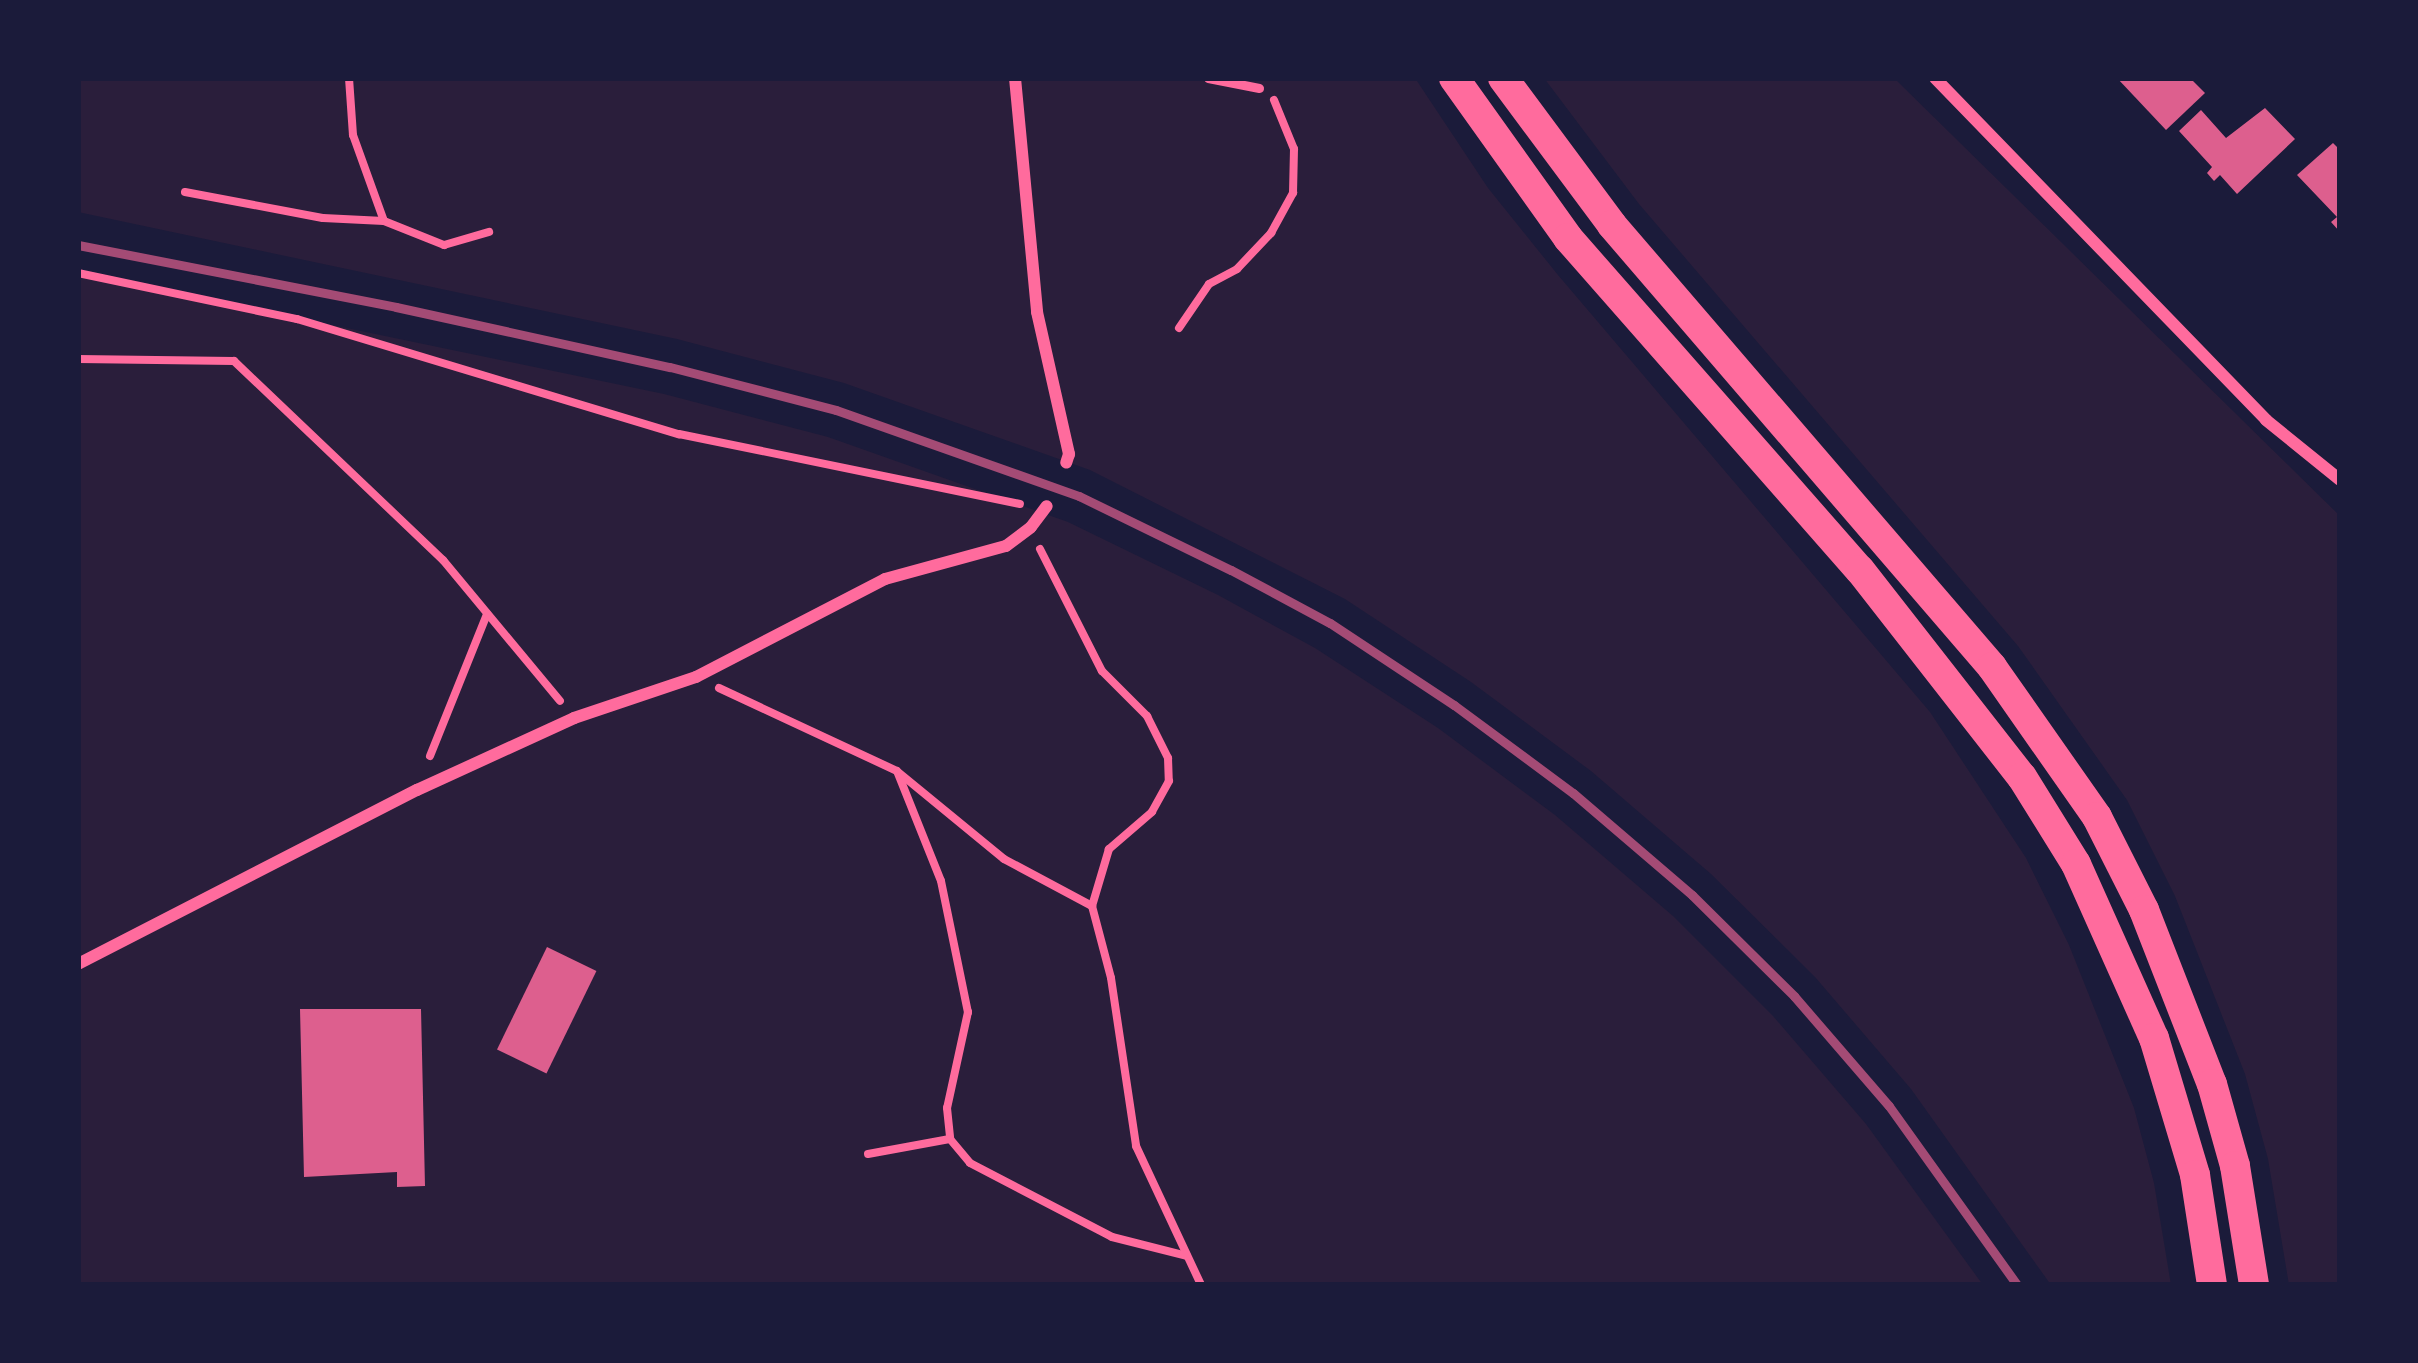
<!DOCTYPE html>
<style>
body{margin:0}
#map{position:relative;width:2418px;height:1363px;overflow:hidden;background:#1b1b3a;font-family:"IBM Plex Sans",sans-serif}
div>[style]{position:absolute}
.green>*{inset:0;background:#2a1e3b}
.building>*{inset:0;background:#dd5f8e;transform-origin:0 0}
.path>*{height:8px;margin:-4px;padding:0 4px;transform-origin:4px;border-radius:4px;background:#ff6b9d}
.service>*{height:9px;margin:-4.5px;padding:0 4.5px;transform-origin:4.5px;border-radius:4.5px;background:#ff6b9d}
.minor>*{height:12px;margin:-6px;padding:0 6px;transform-origin:6px;border-radius:6px;background:#ff6b9d}
.primary>*{height:30px;margin:-15px;padding:0 15px;transform-origin:15px;border-radius:15px;background:#ff6b9d}
.rail>*{height:9px;margin:-4.5px;padding:0 4.5px;transform-origin:4.5px;border-radius:4.5px;background:#a44b75}
span{translate:-50% -50%;white-space:nowrap;text-align:center;line-height:1.15;-webkit-text-stroke:9px #1b1b3a;paint-order:stroke}
.frame{position:absolute;inset:0;border:81px solid #1b1b3a;pointer-events:none}
</style>
<div id="map">
<div class="green">
<div style="clip-path:polygon(78px 78px,1415px 78px,1488px 188px,1558px 275px,1930px 712px,2026px 858px,2069px 945px,2134px 1108px,2154px 1183px,2171px 1285px,2051px 1285px,1911px 1089px,1815px 977px,1711px 874px,1591px 771px,1471px 682px,1345px 599px,1090px 470px,844px 383px,677px 339px,78px 212px)"></div>
<div style="clip-path:polygon(1544px 78px,1894px 78px,2340px 516px,2340px 1285px,2289px 1285px,2268px 1159px,2245px 1074px,2175px 896px,2127px 800px,2018px 646px,1639px 204px)"></div>
<div style="clip-path:polygon(78px 272px,664px 394px,828px 437px,1068px 522px,1218px 595px,1315px 648px,1438px 728px,1555px 815px,1673px 916px,1773px 1016px,1866px 1124px,1983px 1285px,78px 1285px)"></div>
</div>
<div class="building">
<div style="clip-path:polygon(2117px 78px,2190px 78px,2205px 93px,2166px 130px)"></div>
<div style="clip-path:polygon(2265px 108px,2295px 139px,2237px 194px,2220px 175px,2214px 181px,2207px 173px,2212px 167px,2179px 131px,2201px 110px,2226px 138px)"></div>
<div style="clip-path:polygon(2333px 143px,2337px 147px,2340px 143px,2340px 232px,2331px 222px,2337px 217px,2297px 175px)"></div>
<div style="left:547px;top:947px;width:55px;height:114px;rotate:26deg"></div>
<div style="clip-path:polygon(300px 1009px,421px 1009px,425px 1186px,397px 1187px,397px 1172px,304px 1177px)"></div>
</div>
<div class="path">
<div style="left:349px;top:78px;width:57px;rotate:86deg"></div>
<div style="left:353px;top:135px;width:91px;rotate:70.2deg"></div>
<div style="left:384px;top:221px;width:65px;rotate:21.8deg"></div>
<div style="left:444px;top:245px;width:47px;rotate:-16.1deg"></div>
<div style="left:185px;top:192px;width:140px;rotate:10.7deg"></div>
<div style="left:323px;top:218px;width:61px;rotate:2.8deg"></div>
<div style="left:78px;top:273px;width:224px;rotate:11.9deg"></div>
<div style="left:297px;top:319px;width:399px;rotate:16.8deg"></div>
<div style="left:679px;top:434px;width:348px;rotate:11.6deg"></div>
<div style="left:1179px;top:328px;width:53px;rotate:-55.7deg"></div>
<div style="left:1209px;top:284px;width:32px;rotate:-28deg"></div>
<div style="left:1237px;top:269px;width:50px;rotate:-46.6deg"></div>
<div style="left:1271px;top:233px;width:46px;rotate:-61.2deg"></div>
<div style="left:1293px;top:193px;width:44px;rotate:-88.7deg"></div>
<div style="left:1294px;top:149px;width:53px;rotate:-112.2deg"></div>
<div style="left:78px;top:359px;width:156px;rotate:0.7deg"></div>
<div style="left:234px;top:361px;width:289px;rotate:43.6deg"></div>
<div style="left:443px;top:560px;width:183px;rotate:50.3deg"></div>
<div style="left:1040px;top:549px;width:137px;rotate:63.1deg"></div>
<div style="left:1102px;top:671px;width:64px;rotate:45deg"></div>
<div style="left:1147px;top:716px;width:47px;rotate:63.4deg"></div>
<div style="left:1168px;top:758px;width:23px;rotate:88deg"></div>
<div style="left:1169px;top:781px;width:35px;rotate:119deg"></div>
<div style="left:1152px;top:812px;width:57px;rotate:139.3deg"></div>
<div style="left:1109px;top:849px;width:59px;rotate:106.6deg"></div>
<div style="left:1092px;top:906px;width:74px;rotate:75.2deg"></div>
<div style="left:1111px;top:978px;width:170px;rotate:81.5deg"></div>
<div style="left:1136px;top:1146px;width:153px;rotate:64.9deg"></div>
<div style="left:719px;top:688px;width:196px;rotate:25deg"></div>
<div style="left:897px;top:771px;width:118px;rotate:68.2deg"></div>
<div style="left:941px;top:881px;width:134px;rotate:78.4deg"></div>
<div style="left:968px;top:1012px;width:98px;rotate:102.3deg"></div>
<div style="left:947px;top:1108px;width:31px;rotate:84deg"></div>
<div style="left:950px;top:1139px;width:31px;rotate:50deg"></div>
<div style="left:970px;top:1163px;width:160px;rotate:27.5deg"></div>
<div style="left:1112px;top:1237px;width:77px;rotate:14.2deg"></div>
<div style="left:430px;top:756px;width:153px;rotate:-68.1deg"></div>
<div style="left:898px;top:772px;width:137px;rotate:39.4deg"></div>
<div style="left:1004px;top:859px;width:100px;rotate:28.1deg"></div>
<div style="left:868px;top:1154px;width:83px;rotate:-10.4deg"></div>
</div>
<div class="service">
<div style="left:1208px;top:78px;width:52px;rotate:11.1deg"></div>
</div>
<div class="minor">
<div style="left:1015px;top:78px;width:235px;rotate:84.6deg"></div>
<div style="left:1037px;top:312px;width:146px;rotate:77.3deg"></div>
<div style="left:1069px;top:454px;width:9px;rotate:108deg"></div>
<div style="left:1935px;top:78px;width:476px;rotate:45.9deg"></div>
<div style="left:2266px;top:420px;width:95px;rotate:39deg"></div>
<div style="left:78px;top:964px;width:381px;rotate:-27.2deg"></div>
<div style="left:417px;top:790px;width:173px;rotate:-24.6deg"></div>
<div style="left:574px;top:718px;width:129px;rotate:-18.6deg"></div>
<div style="left:696px;top:677px;width:213px;rotate:-27.4deg"></div>
<div style="left:885px;top:579px;width:125px;rotate:-15.3deg"></div>
<div style="left:1006px;top:546px;width:31px;rotate:-37deg"></div>
<div style="left:1031px;top:527px;width:26px;rotate:-53deg"></div>
</div>
<div class="primary">
<div style="left:1454px;top:78px;width:196px;rotate:54.5deg"></div>
<div style="left:1568px;top:238px;width:442px;rotate:48.7deg"></div>
<div style="left:1860px;top:570px;width:263px;rotate:52deg"></div>
<div style="left:2022px;top:777px;width:102px;rotate:58.2deg"></div>
<div style="left:2076px;top:864px;width:191px;rotate:65.9deg"></div>
<div style="left:2154px;top:1038px;width:143px;rotate:73.3deg"></div>
<div style="left:2195px;top:1175px;width:111px;rotate:81.2deg"></div>
<div style="left:1503px;top:78px;width:183px;rotate:53.4deg"></div>
<div style="left:1612px;top:225px;width:583px;rotate:49.31deg"></div>
<div style="left:1992px;top:667px;width:183px;rotate:55deg"></div>
<div style="left:2097px;top:817px;width:104px;rotate:63.2deg"></div>
<div style="left:2144px;top:910px;width:187px;rotate:68.7deg"></div>
<div style="left:2212px;top:1084px;width:85px;rotate:74.3deg"></div>
<div style="left:2235px;top:1166px;width:121px;rotate:80.9deg"></div>
</div>
<div class="rail">
<div style="left:78px;top:245px;width:324px;rotate:11deg"></div>
<div style="left:396px;top:307px;width:280px;rotate:12.4deg"></div>
<div style="left:670px;top:367px;width:171px;rotate:14.5deg"></div>
<div style="left:836px;top:410px;width:258px;rotate:19.5deg"></div>
<div style="left:1079px;top:496px;width:169px;rotate:26deg"></div>
<div style="left:1231px;top:570px;width:112px;rotate:28.2deg"></div>
<div style="left:1330px;top:623px;width:149px;rotate:33.5deg"></div>
<div style="left:1454px;top:705px;width:148px;rotate:36.5deg"></div>
<div style="left:1573px;top:793px;width:157px;rotate:40.6deg"></div>
<div style="left:1692px;top:895px;width:144px;rotate:44.7deg"></div>
<div style="left:1794px;top:996px;width:145px;rotate:49.2deg"></div>
<div style="left:1889px;top:1106px;width:220px;rotate:54.4deg"></div>
</div>
<div class="frame"></div>
</div>
